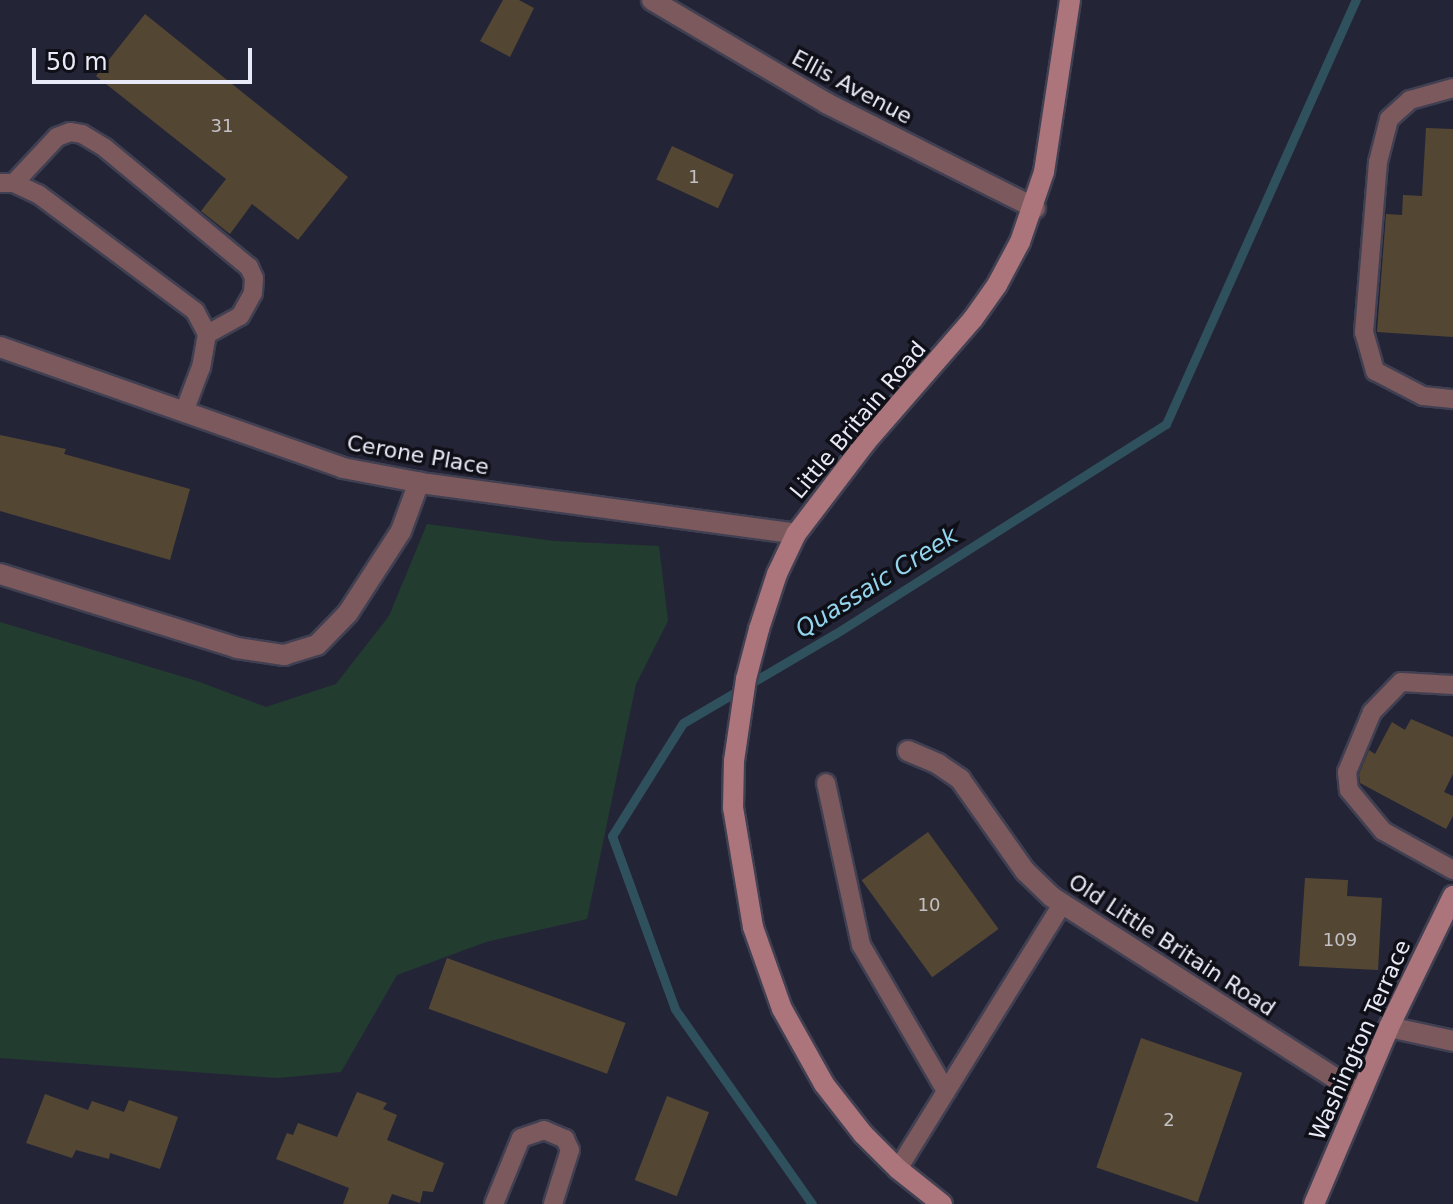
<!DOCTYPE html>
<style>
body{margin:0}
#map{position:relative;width:1453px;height:1204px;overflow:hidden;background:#242437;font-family:"DejaVu Sans",sans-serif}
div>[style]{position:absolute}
.green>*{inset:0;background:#223d30}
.stream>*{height:9px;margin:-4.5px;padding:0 4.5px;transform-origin:4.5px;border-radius:4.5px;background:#2f515d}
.building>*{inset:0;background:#534733;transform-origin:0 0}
.roads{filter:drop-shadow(2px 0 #404052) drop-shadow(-2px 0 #404052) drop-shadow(0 2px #404052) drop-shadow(0 -2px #404052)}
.lane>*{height:18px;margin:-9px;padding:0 9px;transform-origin:9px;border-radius:9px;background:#7c595d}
.street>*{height:20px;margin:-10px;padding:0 10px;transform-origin:10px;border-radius:10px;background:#7c595d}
.secondary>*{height:20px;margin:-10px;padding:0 10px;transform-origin:10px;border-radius:10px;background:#ac747b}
span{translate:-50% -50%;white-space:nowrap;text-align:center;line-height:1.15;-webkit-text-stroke:7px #0f0f17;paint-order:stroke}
.number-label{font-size:18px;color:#c4c1c6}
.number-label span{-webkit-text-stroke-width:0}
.street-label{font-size:22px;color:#e9eaf7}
.water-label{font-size:24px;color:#93d5ed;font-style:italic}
.scale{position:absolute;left:32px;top:48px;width:220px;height:36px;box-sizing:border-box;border:4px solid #e9eaf7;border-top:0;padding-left:10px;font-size:24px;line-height:28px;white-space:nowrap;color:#e9eaf7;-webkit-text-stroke:6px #0f0f17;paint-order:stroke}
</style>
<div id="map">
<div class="green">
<div style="clip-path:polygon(427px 524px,554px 541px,659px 546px,668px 621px,636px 684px,587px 919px,486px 942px,397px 975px,341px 1072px,278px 1078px,0 1058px,0 622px,197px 681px,266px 707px,336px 684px,389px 616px)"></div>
</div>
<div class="stream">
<div style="left:812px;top:1204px;width:238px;rotate:-125.1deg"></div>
<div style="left:675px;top:1009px;width:184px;rotate:-110deg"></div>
<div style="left:612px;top:836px;width:133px;rotate:-57.9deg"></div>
<div style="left:683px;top:723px;width:176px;rotate:-30.4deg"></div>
<div style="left:835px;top:634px;width:392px;rotate:-32.4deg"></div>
<div style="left:1166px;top:424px;width:465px;rotate:-65.9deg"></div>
</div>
<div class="building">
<div style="clip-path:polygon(503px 0,519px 0,534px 8px,510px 57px,480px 41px)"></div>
<div style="clip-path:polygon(145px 14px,348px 177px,298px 240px,252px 204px,230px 234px,201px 211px,226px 179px,96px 76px)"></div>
<div style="clip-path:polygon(1426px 128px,1453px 129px,1453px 337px,1377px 332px,1386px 214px,1402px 215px,1403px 195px,1422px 196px)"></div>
<div style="left:672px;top:146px;width:68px;height:37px;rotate:25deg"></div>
<div style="clip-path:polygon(0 435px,66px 449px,64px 454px,190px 489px,170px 560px,0 511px)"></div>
<div style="clip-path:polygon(1411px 719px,1453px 737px,1453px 774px,1444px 792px,1453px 796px,1453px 816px,1446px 829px,1360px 783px,1359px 774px,1369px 750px,1375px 754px,1392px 722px,1405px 730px)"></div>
<div style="left:928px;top:832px;width:120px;height:82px;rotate:54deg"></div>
<div style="clip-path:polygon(1305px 878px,1348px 880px,1347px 896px,1382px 898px,1378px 970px,1299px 966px)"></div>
<div style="left:447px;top:958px;width:190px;height:54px;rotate:20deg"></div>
<div style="left:1141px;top:1038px;width:107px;height:137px;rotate:19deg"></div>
<div style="clip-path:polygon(357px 1092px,387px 1103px,383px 1109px,397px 1115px,387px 1140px,444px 1163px,433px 1192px,423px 1191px,420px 1203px,392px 1194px,388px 1204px,343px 1204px,349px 1188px,276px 1159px,287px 1133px,293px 1135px,298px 1123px,337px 1137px)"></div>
<div style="clip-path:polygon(45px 1094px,88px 1110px,92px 1101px,124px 1112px,129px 1100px,178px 1117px,160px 1169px,110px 1153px,109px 1159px,76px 1150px,72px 1158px,26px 1143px)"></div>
<div style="left:667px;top:1096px;width:45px;height:90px;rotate:21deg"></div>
</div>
<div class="roads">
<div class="lane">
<div style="left:1453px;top:88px;width:45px;rotate:164.4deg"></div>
<div style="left:1410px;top:100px;width:28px;rotate:138deg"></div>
<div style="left:1389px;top:119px;width:44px;rotate:104.3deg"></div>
<div style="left:1378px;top:162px;width:171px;rotate:94.7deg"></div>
<div style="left:1364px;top:332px;width:41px;rotate:74.2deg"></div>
<div style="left:1375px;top:371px;width:54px;rotate:27.5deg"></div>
<div style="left:1423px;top:396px;width:30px;rotate:6deg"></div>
<div style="left:0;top:183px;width:14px"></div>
<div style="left:14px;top:183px;width:26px;rotate:25deg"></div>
<div style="left:38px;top:194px;width:196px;rotate:36.7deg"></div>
<div style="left:195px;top:311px;width:26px;rotate:62deg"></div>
<div style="left:207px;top:334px;width:34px;rotate:100deg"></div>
<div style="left:201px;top:367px;width:48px;rotate:110.7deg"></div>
<div style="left:14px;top:183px;width:63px;rotate:-46.9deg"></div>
<div style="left:57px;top:137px;width:14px;rotate:-21deg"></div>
<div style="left:70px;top:132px;width:12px;rotate:9deg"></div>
<div style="left:82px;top:134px;width:27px;rotate:31deg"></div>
<div style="left:105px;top:148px;width:187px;rotate:39.6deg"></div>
<div style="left:249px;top:267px;width:12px;rotate:66deg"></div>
<div style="left:254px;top:278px;width:15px;rotate:94deg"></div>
<div style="left:253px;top:293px;width:26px;rotate:119deg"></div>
<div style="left:240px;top:316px;width:38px;rotate:151deg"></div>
<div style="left:1453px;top:685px;width:52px;rotate:-176.7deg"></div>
<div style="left:1401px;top:682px;width:42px;rotate:134deg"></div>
<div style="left:1372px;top:712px;width:65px;rotate:112.6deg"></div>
<div style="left:1347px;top:772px;width:18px;rotate:84deg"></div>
<div style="left:1349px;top:790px;width:53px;rotate:50.3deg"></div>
<div style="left:1383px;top:831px;width:80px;rotate:29.1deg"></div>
<div style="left:826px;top:783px;width:166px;rotate:77.8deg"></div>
<div style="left:861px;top:945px;width:169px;rotate:59.8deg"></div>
<div style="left:898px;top:1169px;width:312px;rotate:-58.2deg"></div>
<div style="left:494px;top:1204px;width:71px;rotate:-67.8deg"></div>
<div style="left:521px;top:1138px;width:24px;rotate:-19deg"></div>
<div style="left:544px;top:1130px;width:23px;rotate:23deg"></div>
<div style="left:565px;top:1139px;width:12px;rotate:66deg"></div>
<div style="left:570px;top:1150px;width:57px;rotate:107.5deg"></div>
</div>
<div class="street">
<div style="left:652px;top:0;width:202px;rotate:30.6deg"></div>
<div style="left:826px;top:103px;width:234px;rotate:26.7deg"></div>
<div style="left:0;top:347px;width:364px;rotate:19.4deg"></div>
<div style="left:343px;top:468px;width:86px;rotate:10.7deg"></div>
<div style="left:428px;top:484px;width:371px;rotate:7.7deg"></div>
<div style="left:0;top:574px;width:248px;rotate:17.3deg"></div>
<div style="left:237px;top:648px;width:48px;rotate:8.5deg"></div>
<div style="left:284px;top:655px;width:34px;rotate:-17deg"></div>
<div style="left:317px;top:645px;width:45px;rotate:-45.9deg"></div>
<div style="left:348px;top:613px;width:98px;rotate:-57.1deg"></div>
<div style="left:401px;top:531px;width:52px;rotate:-69.8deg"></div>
<div style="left:908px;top:751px;width:33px;rotate:23deg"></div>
<div style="left:938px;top:764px;width:27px;rotate:34deg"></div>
<div style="left:960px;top:779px;width:113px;rotate:54.8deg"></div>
<div style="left:1025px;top:871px;width:37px;rotate:44deg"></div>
<div style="left:1052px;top:897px;width:366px;rotate:32.6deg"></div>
<div style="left:1389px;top:1027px;width:66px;rotate:12.3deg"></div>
</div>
<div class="secondary">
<div style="left:942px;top:1204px;width:56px;rotate:-141.5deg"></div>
<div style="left:898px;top:1169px;width:49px;rotate:-135deg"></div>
<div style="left:863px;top:1134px;width:63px;rotate:-128deg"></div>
<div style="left:824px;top:1084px;width:86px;rotate:-119.2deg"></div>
<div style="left:782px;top:1009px;width:87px;rotate:-109.5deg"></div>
<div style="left:753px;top:927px;width:121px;rotate:-99.5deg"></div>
<div style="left:733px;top:808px;width:47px;rotate:-88.8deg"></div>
<div style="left:734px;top:761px;width:83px;rotate:-81.7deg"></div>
<div style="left:746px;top:679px;width:52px;rotate:-75.4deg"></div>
<div style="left:759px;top:629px;width:58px;rotate:-71.9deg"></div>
<div style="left:777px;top:574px;width:44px;rotate:-64.6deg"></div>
<div style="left:796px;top:534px;width:116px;rotate:-52.7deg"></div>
<div style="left:866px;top:442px;width:163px;rotate:-49deg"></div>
<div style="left:973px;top:319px;width:42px;rotate:-54.8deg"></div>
<div style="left:997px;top:285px;width:49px;rotate:-61.9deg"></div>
<div style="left:1020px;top:242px;width:74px;rotate:-71.1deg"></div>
<div style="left:1044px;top:172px;width:174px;rotate:-81.4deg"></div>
<div style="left:1314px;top:1204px;width:192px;rotate:-67deg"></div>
<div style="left:1389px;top:1027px;width:146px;rotate:-64deg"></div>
</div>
</div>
<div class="number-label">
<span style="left:222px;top:126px">31</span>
<span style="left:694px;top:177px">1</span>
<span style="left:929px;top:905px">10</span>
<span style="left:1340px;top:940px">109</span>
<span style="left:1169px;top:1120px">2</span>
</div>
<div class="street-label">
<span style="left:852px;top:87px;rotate:28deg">Ellis Avenue</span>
<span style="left:858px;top:420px;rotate:-50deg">Little Britain Road</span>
<span style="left:418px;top:455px;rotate:10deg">Cerone Place</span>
<span style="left:1172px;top:945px;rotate:33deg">Old Little Britain Road</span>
<span style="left:1360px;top:1040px;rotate:-66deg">Washington Terrace</span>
</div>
<div class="water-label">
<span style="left:877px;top:583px;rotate:-32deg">Quassaic Creek</span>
</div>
<div class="scale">50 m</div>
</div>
